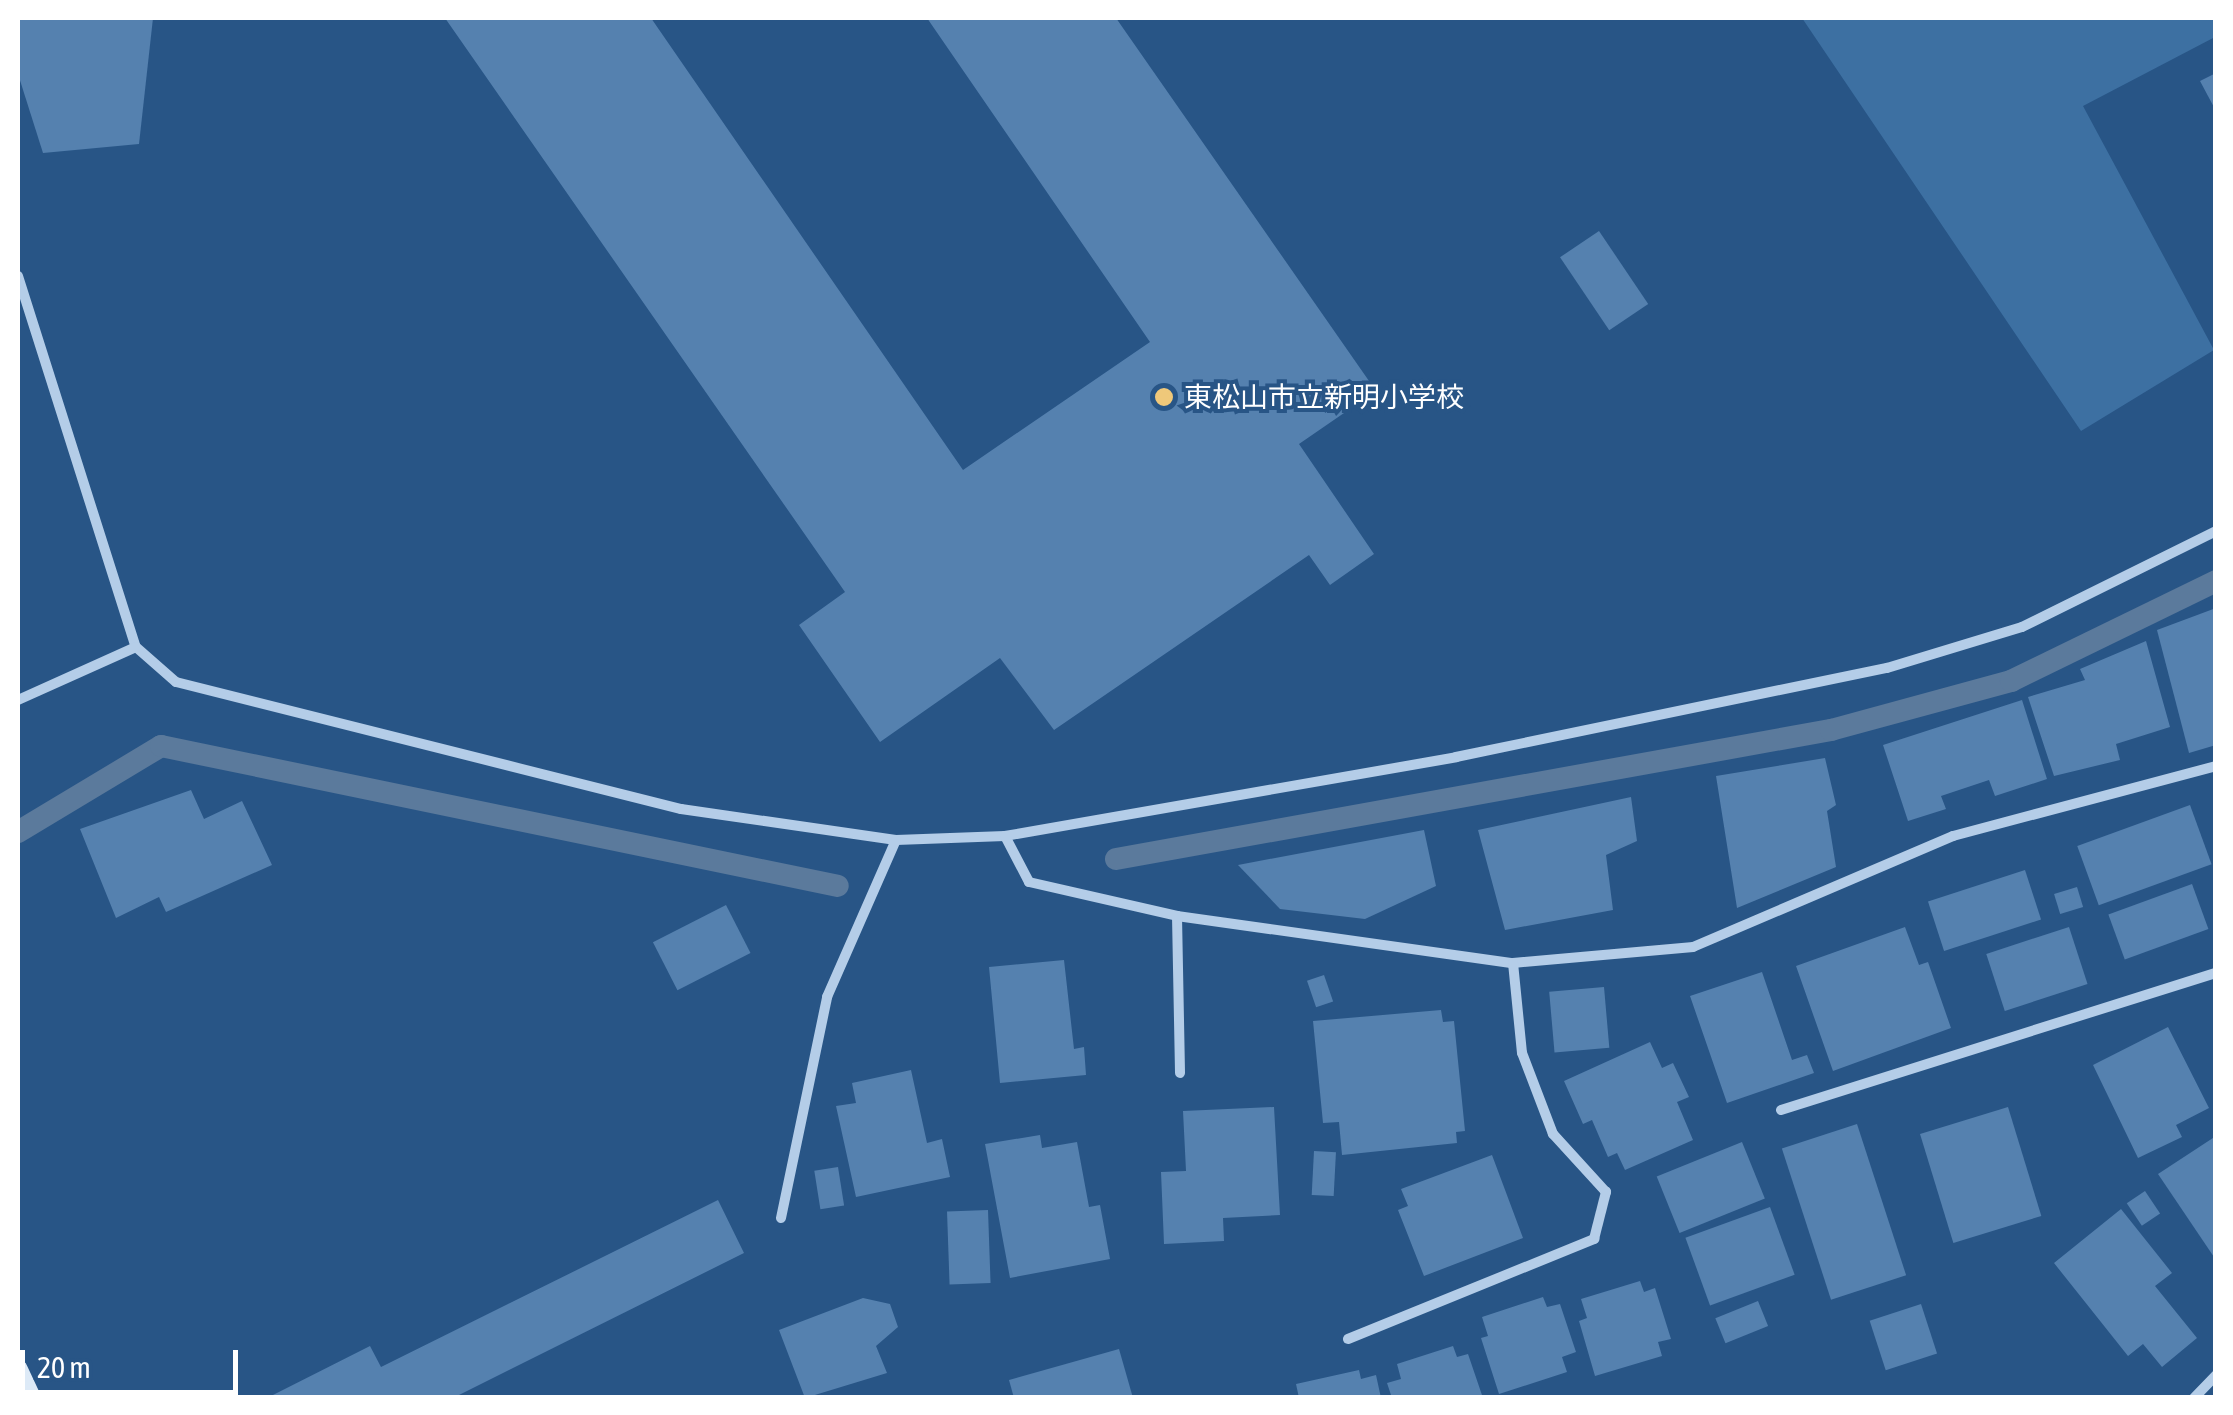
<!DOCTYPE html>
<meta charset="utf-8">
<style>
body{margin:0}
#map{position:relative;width:2233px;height:1415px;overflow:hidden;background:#285586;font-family:"Asap Condensed","Noto Sans JP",sans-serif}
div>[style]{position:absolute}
.green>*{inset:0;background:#3d70a2}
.stream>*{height:22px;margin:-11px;padding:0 11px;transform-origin:11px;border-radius:11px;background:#5b7a9c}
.building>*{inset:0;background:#5581af;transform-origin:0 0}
.street>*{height:10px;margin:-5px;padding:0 5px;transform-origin:5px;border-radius:5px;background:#b4cde8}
.secondary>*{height:20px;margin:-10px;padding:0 10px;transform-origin:10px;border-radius:10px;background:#ddeaf7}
.dots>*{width:28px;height:28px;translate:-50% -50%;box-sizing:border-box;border:5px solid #285586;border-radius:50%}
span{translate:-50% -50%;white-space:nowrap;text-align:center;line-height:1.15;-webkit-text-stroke:8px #285586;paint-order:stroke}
.poi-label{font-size:28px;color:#fff}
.left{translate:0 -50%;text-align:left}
.frame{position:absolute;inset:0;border:20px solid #fff;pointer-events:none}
.scale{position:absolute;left:20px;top:1350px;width:218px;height:45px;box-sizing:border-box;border:5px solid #fff;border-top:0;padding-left:12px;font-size:30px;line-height:35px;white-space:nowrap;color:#fff;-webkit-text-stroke:8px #285586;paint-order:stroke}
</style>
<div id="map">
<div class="green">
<div style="clip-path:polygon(1802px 18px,2215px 18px,2215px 37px,2083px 106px,2214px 350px,2081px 431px)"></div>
</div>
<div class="stream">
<div style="left:18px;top:832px;width:167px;rotate:-31deg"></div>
<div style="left:161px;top:746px;width:691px;rotate:11.68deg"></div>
<div style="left:1116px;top:859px;width:727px;rotate:-10.23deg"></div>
<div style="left:1831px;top:730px;width:187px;rotate:-15.2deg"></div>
<div style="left:2011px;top:681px;width:228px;rotate:-26deg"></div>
</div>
<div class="building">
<div style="clip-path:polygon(18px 18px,153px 18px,139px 144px,43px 153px,18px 74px)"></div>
<div style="clip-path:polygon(445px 18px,651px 18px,963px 470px,1150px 342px,927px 18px,1116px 18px,1376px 391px,1299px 444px,1374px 554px,1330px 585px,1309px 555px,1054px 730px,1000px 658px,880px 742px,799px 625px,845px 592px)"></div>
<div style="clip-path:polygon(2216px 73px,2216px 111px,2200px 81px)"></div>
<div style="left:1599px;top:231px;width:88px;height:47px;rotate:56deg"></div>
<div style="clip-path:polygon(2216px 608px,2216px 745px,2189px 753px,2157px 630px)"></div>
<div style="clip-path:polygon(2146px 641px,2170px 727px,2116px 744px,2120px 760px,2054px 776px,2028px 697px,2085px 680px,2080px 669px)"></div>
<div style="clip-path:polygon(2022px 700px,2047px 779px,1995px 796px,1989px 780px,1941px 796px,1946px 809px,1908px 821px,1883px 745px)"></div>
<div style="clip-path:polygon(1825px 758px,1836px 805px,1827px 811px,1836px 867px,1737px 908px,1716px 776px)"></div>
<div style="clip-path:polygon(191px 790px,204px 819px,242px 801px,272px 865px,166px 912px,159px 897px,116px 918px,80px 829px)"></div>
<div style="clip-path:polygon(1631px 797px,1637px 841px,1606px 855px,1613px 910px,1505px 930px,1478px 830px)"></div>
<div style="left:2190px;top:805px;width:63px;height:120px;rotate:70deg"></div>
<div style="clip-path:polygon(1424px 830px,1436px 886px,1365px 919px,1280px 909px,1238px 865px)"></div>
<div style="left:2025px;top:870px;width:52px;height:102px;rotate:72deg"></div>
<div style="left:2192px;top:884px;width:48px;height:89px;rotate:70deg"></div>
<div style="left:2077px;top:887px;width:21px;height:24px;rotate:73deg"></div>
<div style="left:726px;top:905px;width:54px;height:82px;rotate:63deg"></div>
<div style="clip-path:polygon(1905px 927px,1919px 965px,1928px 962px,1951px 1028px,1833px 1071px,1796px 966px)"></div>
<div style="left:2069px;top:927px;width:60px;height:87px;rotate:72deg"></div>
<div style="clip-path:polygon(1064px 960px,1074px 1049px,1084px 1047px,1086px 1075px,1000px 1083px,989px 967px)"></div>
<div style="clip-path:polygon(1762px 972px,1792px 1060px,1807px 1055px,1814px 1073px,1727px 1103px,1690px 996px)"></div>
<div style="left:1324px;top:975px;width:28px;height:18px;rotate:71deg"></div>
<div style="left:1604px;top:987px;width:61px;height:55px;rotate:85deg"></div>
<div style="clip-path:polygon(1441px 1010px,1443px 1022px,1454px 1021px,1465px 1131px,1456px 1132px,1457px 1143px,1342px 1155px,1339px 1122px,1323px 1123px,1313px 1021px)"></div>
<div style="clip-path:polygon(2168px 1027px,2209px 1108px,2176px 1125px,2182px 1137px,2138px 1158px,2093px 1065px)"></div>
<div style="clip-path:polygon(1650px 1042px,1662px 1068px,1673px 1063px,1689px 1097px,1677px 1102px,1693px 1140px,1625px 1170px,1617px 1153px,1608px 1157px,1592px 1120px,1583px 1124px,1564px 1081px)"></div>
<div style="clip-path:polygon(911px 1070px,927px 1143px,942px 1139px,950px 1177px,856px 1197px,836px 1106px,856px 1103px,852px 1083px)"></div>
<div style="clip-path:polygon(1274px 1107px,1280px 1215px,1223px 1218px,1224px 1241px,1164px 1244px,1161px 1172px,1186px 1171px,1183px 1111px)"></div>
<div style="left:2008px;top:1107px;width:114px;height:92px;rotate:73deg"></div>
<div style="left:1857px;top:1124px;width:159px;height:79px;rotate:72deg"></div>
<div style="clip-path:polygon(1040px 1135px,1042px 1148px,1077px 1142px,1089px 1207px,1100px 1205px,1110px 1259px,1010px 1278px,985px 1144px)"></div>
<div style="clip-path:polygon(2216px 1136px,2216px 1260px,2158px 1174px)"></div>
<div style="left:1742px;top:1142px;width:61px;height:92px;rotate:68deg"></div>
<div style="left:1314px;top:1151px;width:22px;height:44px;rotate:3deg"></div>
<div style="clip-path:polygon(1492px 1155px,1523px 1238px,1424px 1276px,1398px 1210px,1408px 1206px,1401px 1189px)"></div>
<div style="left:838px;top:1167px;width:39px;height:24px;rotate:81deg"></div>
<div style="left:2145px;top:1191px;width:27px;height:22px;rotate:56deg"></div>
<div style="clip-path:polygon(718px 1200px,744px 1253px,453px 1398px,267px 1398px,370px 1346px,381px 1367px)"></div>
<div style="left:1770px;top:1207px;width:72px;height:90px;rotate:70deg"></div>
<div style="clip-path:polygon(2121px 1209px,2172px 1273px,2155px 1286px,2197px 1338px,2162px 1367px,2143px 1344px,2128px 1356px,2054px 1263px)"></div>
<div style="left:988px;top:1210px;width:73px;height:41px;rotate:88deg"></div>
<div style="clip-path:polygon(1640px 1281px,1644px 1292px,1655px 1288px,1671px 1339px,1658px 1342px,1662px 1356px,1595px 1376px,1579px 1321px,1587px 1318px,1581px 1299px)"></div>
<div style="clip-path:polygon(1543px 1297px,1547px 1307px,1560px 1304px,1576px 1352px,1562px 1357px,1567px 1372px,1499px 1394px,1481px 1338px,1488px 1336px,1482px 1317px)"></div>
<div style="clip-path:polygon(863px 1298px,890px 1304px,898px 1327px,876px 1346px,887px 1373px,805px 1398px,779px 1330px)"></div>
<div style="left:1758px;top:1301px;width:27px;height:46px;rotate:68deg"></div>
<div style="left:1921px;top:1304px;width:52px;height:54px;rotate:72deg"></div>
<div style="clip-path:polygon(1453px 1346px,1457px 1357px,1468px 1354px,1483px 1398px,1392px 1398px,1387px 1383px,1401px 1379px,1397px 1364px)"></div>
<div style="clip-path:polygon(1119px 1349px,1133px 1398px,1014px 1398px,1009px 1380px)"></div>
<div style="clip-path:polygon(1359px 1370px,1361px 1379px,1376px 1375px,1381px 1398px,1299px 1398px,1296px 1384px)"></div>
</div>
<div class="street">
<div style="left:18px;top:276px;width:389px;rotate:72.4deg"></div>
<div style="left:136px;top:647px;width:53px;rotate:41.2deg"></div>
<div style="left:176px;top:682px;width:521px;rotate:14.12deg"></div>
<div style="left:681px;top:809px;width:217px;rotate:8.2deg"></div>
<div style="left:896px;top:840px;width:109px;rotate:-2.1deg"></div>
<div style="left:1005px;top:836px;width:458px;rotate:-9.9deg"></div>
<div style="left:1456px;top:757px;width:440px;rotate:-11.7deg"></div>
<div style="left:1887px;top:668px;width:141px;rotate:-16.9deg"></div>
<div style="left:2022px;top:627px;width:216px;rotate:-26.3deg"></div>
<div style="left:18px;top:700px;width:129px;rotate:-24.2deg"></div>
<div style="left:1005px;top:836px;width:52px;rotate:62.4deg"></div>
<div style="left:1029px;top:882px;width:152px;rotate:12.9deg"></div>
<div style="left:1177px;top:916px;width:339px;rotate:8deg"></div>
<div style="left:1513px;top:963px;width:181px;rotate:-5.1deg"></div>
<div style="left:1693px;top:947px;width:283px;rotate:-23.1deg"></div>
<div style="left:1953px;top:836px;width:272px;rotate:-14.9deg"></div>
<div style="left:1177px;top:916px;width:157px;rotate:88.9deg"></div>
<div style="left:1781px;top:1110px;width:456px;rotate:-17.5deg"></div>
<div style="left:781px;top:1218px;width:226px;rotate:-78.2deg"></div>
<div style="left:827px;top:997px;width:171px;rotate:-66.3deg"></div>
<div style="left:1348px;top:1339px;width:266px;rotate:-22.1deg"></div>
<div style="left:1594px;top:1239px;width:49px;rotate:-75.7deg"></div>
<div style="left:1606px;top:1192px;width:79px;rotate:-132.4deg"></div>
<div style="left:1553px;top:1134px;width:87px;rotate:-110.9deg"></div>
<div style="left:1522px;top:1053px;width:90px;rotate:-95.7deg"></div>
<div style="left:2194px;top:1398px;width:32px;rotate:-46deg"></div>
</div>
<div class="secondary">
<div style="left:18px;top:1370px;width:31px;rotate:65deg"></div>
</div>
<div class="dots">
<div style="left:1164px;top:397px;background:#efc87a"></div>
</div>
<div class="poi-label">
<span class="left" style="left:1184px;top:397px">東松山市立新明小学校</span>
</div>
<div class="frame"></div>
<div class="scale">20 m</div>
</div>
